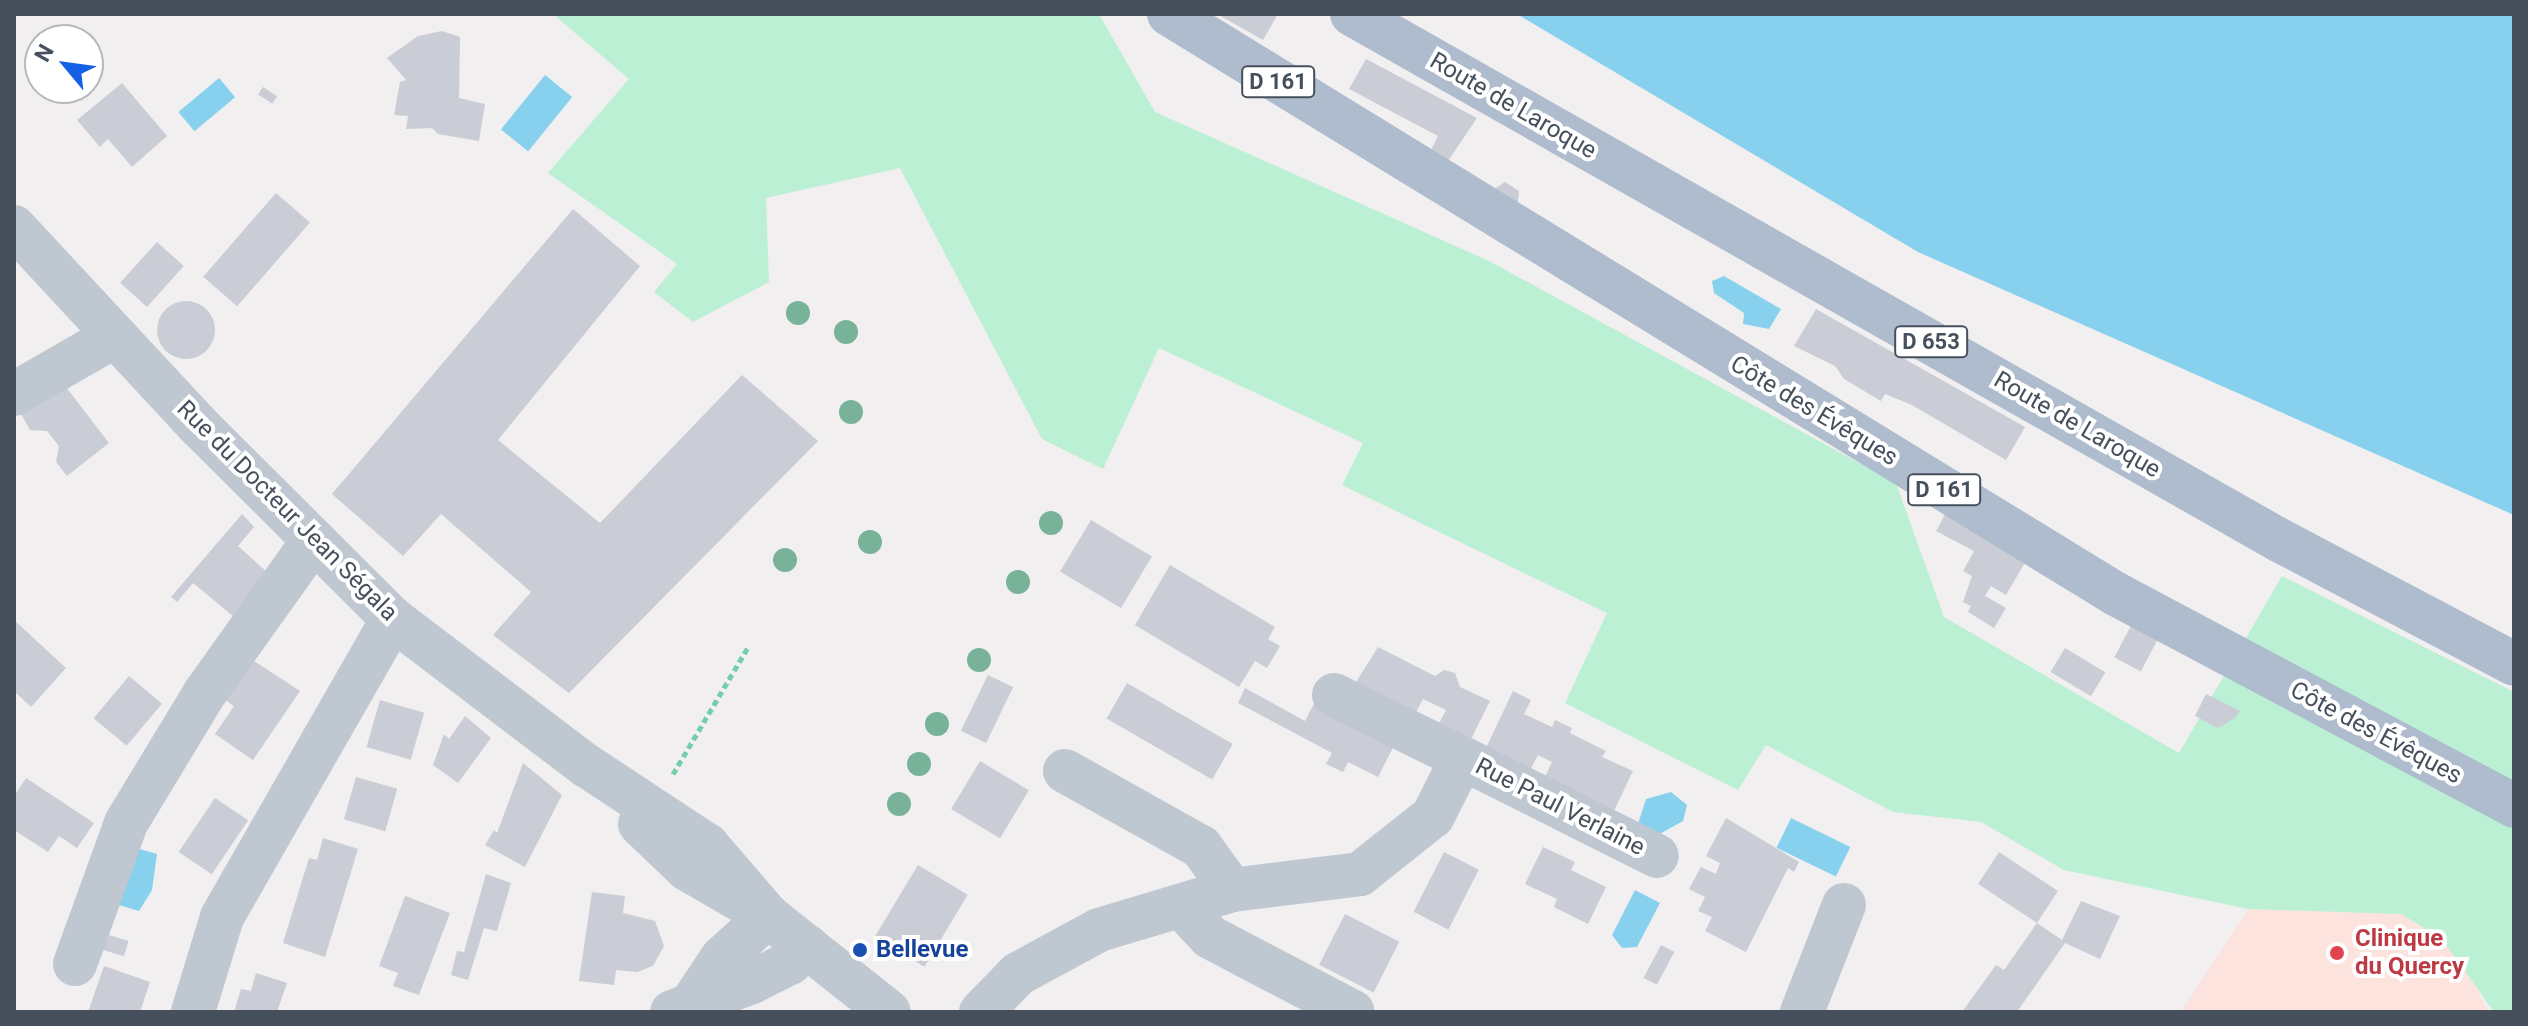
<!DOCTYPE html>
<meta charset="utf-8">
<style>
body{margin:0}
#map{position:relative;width:2528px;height:1026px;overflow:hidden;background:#f1efef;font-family:Roboto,sans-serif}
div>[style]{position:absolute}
.medical>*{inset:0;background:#fce3de}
.green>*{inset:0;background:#bcf0d4}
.water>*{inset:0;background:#88d1ee;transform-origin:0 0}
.building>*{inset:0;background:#cacdd5;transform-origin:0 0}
.round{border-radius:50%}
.path>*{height:5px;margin-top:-2.5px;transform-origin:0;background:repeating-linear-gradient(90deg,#73cfa8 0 6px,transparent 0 10px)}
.minor>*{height:44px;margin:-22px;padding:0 22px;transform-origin:22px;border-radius:22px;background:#bfc8d1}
.major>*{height:44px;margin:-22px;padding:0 22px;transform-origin:22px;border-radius:22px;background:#aebcce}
.trees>*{width:24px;height:24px;margin:-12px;border-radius:50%;background:#77b299}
.dots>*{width:22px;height:22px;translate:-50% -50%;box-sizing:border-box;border:4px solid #fff;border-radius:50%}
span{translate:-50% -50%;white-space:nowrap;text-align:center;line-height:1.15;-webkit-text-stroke:8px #fff;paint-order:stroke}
.shield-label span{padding:2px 6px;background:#fff;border:2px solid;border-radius:6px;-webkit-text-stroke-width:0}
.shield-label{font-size:22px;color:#46505d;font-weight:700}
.street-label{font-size:24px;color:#46505d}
.health-label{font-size:24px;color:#be3a42;font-weight:700}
.left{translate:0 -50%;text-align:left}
.transit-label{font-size:24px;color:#164399;font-weight:700}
.frame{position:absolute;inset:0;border:16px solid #46505d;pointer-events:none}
.north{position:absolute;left:24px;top:24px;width:80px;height:80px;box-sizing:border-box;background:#fff;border:2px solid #b5b9be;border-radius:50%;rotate:299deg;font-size:22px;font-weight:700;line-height:32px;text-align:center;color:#46505d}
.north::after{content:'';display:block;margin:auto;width:28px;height:36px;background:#1460e6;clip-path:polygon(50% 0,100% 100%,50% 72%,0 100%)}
</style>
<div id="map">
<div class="medical">
<div style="clip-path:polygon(2248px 909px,2401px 914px,2442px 939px,2466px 967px,2488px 1012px,2181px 1012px)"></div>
</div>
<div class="green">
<div style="clip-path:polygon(553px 14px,1099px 14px,1155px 112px,1489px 261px,1896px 483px,1944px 617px,2179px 753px,2282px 576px,2514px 692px,2514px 1012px,2494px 1012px,2442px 939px,2401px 914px,2248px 909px,2064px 870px,1981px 822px,1893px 812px,1766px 745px,1738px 790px,1565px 703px,1607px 613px,1342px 485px,1363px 443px,1159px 348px,1103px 469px,1042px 439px,900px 168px,766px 198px,769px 282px,693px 322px,654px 292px,677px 264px,548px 173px,629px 79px)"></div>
</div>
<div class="water">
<div style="clip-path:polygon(1517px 14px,2514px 14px,2514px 515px,1918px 252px)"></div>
<div style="left:545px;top:75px;width:35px;height:70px;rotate:39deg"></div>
<div style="left:219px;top:78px;width:25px;height:53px;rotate:50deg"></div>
<div style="clip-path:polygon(1724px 276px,1781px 309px,1769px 329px,1743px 324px,1744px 313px,1714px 293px,1712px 281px)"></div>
<div style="clip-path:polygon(1671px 792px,1687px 805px,1683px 821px,1656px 836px,1637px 827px,1646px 799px)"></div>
<div style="left:1791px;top:818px;width:66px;height:33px;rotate:26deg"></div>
<div style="clip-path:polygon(136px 848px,157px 854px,152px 890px,139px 911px,119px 905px)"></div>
<div style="clip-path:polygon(1635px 890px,1660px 903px,1637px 947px,1622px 948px,1612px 935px)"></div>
</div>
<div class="building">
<div style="clip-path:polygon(1217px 14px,1278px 14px,1263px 40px)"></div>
<div style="clip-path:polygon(442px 31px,460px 37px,459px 98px,485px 104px,479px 141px,438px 134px,432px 128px,406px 129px,408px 116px,394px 115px,400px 82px,406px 80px,387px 58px,418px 36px)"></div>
<div style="clip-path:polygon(1366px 59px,1477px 118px,1446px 164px,1429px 154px,1438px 136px,1349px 89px)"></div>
<div style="clip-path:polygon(122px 83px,167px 136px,132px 167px,108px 139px,100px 147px,77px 120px)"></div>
<div style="left:263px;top:87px;width:17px;height:9px;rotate:33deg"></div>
<div style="clip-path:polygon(1505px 182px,1519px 191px,1517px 209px,1490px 192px)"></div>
<div style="left:276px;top:193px;width:45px;height:111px;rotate:41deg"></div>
<div style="clip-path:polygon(573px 209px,640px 266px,498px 440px,600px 523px,742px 375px,818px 441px,569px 693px,493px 635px,531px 592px,441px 514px,403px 556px,332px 494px)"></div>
<div style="left:157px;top:242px;width:36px;height:55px;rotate:42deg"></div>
<div class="round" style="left:157px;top:301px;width:58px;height:58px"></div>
<div style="clip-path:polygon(1816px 309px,2025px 427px,2006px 460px,1912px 405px,1885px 394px,1881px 401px,1844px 379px,1835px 366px,1794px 346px)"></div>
<div style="clip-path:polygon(66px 387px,109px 443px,67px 476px,56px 462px,59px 446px,47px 431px,30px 430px,20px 412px)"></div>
<div style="clip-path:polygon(1947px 511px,2027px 559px,2006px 595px,1991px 586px,1985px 596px,2006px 608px,1994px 628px,1968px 612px,1971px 606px,1963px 602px,1972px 576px,1963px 571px,1974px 551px,1936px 531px)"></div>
<div style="clip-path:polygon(242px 514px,254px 527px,238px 546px,270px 575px,234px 617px,193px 583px,177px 602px,171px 597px)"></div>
<div style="left:1091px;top:520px;width:71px;height:60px;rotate:31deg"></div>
<div style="clip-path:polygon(1170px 565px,1275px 627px,1268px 639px,1280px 646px,1267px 668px,1255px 661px,1239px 687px,1135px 625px)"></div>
<div style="clip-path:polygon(14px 620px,66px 668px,31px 707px,14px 691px)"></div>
<div style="left:2133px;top:622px;width:30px;height:40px;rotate:28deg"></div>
<div style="clip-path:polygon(1378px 647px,1435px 676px,1444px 670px,1455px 673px,1460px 687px,1490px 701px,1469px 743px,1437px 727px,1446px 710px,1423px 699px,1414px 716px,1353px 687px)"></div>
<div style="left:2065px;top:648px;width:47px;height:28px;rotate:31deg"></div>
<div style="clip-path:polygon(248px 657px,300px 691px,253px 760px,215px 734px,234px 706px,221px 697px)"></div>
<div style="left:988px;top:675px;width:28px;height:62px;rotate:26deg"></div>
<div style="left:129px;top:676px;width:43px;height:55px;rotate:40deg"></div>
<div style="left:1127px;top:683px;width:122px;height:41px;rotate:30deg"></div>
<div style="clip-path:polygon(1245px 688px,1305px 721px,1316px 700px,1397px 740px,1378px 777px,1348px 762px,1343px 772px,1326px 764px,1332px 753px,1238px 703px)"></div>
<div style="clip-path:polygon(1513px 691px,1531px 700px,1524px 714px,1552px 727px,1555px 720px,1572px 728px,1570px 733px,1606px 751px,1602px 757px,1633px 771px,1612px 815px,1543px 781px,1552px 762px,1538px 755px,1530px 770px,1486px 748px)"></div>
<div style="clip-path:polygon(2206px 694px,2240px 711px,2235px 718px,2218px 728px,2195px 716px)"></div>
<div style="left:380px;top:700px;width:46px;height:49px;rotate:16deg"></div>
<div style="clip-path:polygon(465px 716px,491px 738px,458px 783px,433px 765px,444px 734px,449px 739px)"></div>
<div style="left:980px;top:761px;width:57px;height:56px;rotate:31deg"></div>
<div style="clip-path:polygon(523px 763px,562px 795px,525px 867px,485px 845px,494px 830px,497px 833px)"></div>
<div style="left:356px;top:777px;width:43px;height:44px;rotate:16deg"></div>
<div style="clip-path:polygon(26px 778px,94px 823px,77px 848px,59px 836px,48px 852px,14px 830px,14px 796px)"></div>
<div style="left:215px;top:798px;width:40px;height:65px;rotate:34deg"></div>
<div style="clip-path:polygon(1726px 818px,1799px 862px,1794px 872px,1788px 868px,1746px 952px,1705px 931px,1712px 917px,1698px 911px,1705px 897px,1689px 889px,1701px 867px,1716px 874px,1720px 863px,1706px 856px)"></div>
<div style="clip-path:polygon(323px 838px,358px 849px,325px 957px,283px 943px,309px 858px,317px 860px)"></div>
<div style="clip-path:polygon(1543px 847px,1575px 862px,1571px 870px,1606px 887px,1588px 924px,1554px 907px,1557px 899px,1525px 884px)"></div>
<div style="left:1444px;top:852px;width:39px;height:67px;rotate:27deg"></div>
<div style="clip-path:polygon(1999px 852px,2058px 891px,2037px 923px,2062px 940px,2081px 901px,2120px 916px,2100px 959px,2065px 943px,2017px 1012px,1962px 1012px,1996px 965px,2004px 970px,2037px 923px,1978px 884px)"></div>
<div style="left:918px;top:865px;width:58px;height:84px;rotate:31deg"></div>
<div style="clip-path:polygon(486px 874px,511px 883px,497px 931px,484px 928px,468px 980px,451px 975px,457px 951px,464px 952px)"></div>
<div style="clip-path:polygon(592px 892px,625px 896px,623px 913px,655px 921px,664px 946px,653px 966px,637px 972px,616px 970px,614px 985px,579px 981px)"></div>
<div style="clip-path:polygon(405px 896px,450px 913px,419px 995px,393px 986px,398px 973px,379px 966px)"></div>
<div style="left:1345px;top:914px;width:61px;height:57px;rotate:27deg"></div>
<div style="left:99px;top:932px;width:31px;height:16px;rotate:17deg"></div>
<div style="left:1661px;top:945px;width:15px;height:37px;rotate:28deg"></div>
<div style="clip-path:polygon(104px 966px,150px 982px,140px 1012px,88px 1012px)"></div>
<div style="clip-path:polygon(256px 973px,287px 983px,277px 1012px,234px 1012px,241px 989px,251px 991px)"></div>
</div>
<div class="path">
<div style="left:673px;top:774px;width:147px;rotate:-59.4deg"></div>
</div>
<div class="minor">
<div style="left:14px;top:227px;width:270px;rotate:47.1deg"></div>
<div style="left:198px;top:425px;width:275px;rotate:44.9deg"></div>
<div style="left:393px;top:619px;width:243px;rotate:37.2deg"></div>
<div style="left:587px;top:766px;width:144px;rotate:33.4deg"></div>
<div style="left:707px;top:845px;width:94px;rotate:49.3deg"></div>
<div style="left:14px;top:394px;width:116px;rotate:-29.9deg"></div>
<div style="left:1334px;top:695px;width:143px;rotate:26.2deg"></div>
<div style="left:1065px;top:771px;width:156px;rotate:29.2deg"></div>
<div style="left:1201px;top:847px;width:53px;rotate:54.2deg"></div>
<div style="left:640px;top:824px;width:65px;rotate:43.8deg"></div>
<div style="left:687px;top:869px;width:94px;rotate:30.1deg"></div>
<div style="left:768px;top:916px;width:154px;rotate:38.4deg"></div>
<div style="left:1182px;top:907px;width:41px;rotate:47deg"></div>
<div style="left:1210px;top:937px;width:161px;rotate:27.7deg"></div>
<div style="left:75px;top:964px;width:150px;rotate:-70.1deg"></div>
<div style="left:126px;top:823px;width:151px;rotate:-58.8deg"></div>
<div style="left:204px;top:694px;width:189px;rotate:-54.5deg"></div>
<div style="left:692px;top:1003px;width:54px;rotate:-56.3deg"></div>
<div style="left:722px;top:958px;width:62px;rotate:-42.4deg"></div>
<div style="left:193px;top:1012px;width:99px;rotate:-73deg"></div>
<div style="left:222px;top:917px;width:344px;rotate:-60.2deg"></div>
<div style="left:672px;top:1012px;width:85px;rotate:-20.6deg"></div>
<div style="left:752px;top:982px;width:42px;rotate:-26.6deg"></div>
<div style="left:790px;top:963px;width:24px;rotate:-42deg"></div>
<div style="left:981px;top:1012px;width:53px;rotate:-45.8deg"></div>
<div style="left:1018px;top:974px;width:92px;rotate:-28.5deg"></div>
<div style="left:1099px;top:930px;width:139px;rotate:-16.7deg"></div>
<div style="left:1232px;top:890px;width:129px;rotate:-7.1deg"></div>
<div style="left:1360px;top:874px;width:93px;rotate:-38.5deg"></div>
<div style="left:1433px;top:816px;width:65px;rotate:-63.4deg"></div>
<div style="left:1462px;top:758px;width:218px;rotate:26.7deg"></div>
<div style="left:1802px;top:1012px;width:115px;rotate:-68.6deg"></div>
</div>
<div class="major">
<div style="left:1169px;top:14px;width:1110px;rotate:31.49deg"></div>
<div style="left:2116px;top:594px;width:451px;rotate:28deg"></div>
<div style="left:1352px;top:14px;width:1068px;rotate:29.57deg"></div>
<div style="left:2281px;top:541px;width:263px;rotate:27.8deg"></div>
</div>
<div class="trees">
<div style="left:798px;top:313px"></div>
<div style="left:846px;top:332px"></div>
<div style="left:851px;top:412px"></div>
<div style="left:1051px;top:523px"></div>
<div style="left:870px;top:542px"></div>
<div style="left:785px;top:560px"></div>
<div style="left:1018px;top:582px"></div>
<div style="left:979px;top:660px"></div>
<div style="left:937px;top:724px"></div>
<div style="left:919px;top:764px"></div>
<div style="left:899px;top:804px"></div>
</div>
<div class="dots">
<div style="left:860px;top:950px;background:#1a4fb4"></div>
<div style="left:2337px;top:953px;background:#e0444e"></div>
</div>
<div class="shield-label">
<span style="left:1278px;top:82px">D 161</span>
<span style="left:1931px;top:342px">D 653</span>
<span style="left:1944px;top:490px">D 161</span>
</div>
<div class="street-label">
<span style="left:1513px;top:106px;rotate:30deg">Route de Laroque</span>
<span style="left:1814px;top:411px;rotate:31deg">Côte des Évêques</span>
<span style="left:2077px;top:425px;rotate:30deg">Route de Laroque</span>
<span style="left:287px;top:511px;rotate:45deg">Rue du Docteur Jean Ségala</span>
<span style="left:2376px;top:733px;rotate:28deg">Côte des Évêques</span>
<span style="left:1560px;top:807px;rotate:27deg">Rue Paul Verlaine</span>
</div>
<div class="health-label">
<span class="left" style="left:2355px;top:953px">Clinique<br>du Quercy</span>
</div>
<div class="transit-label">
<span class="left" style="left:876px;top:950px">Bellevue</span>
</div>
<div class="frame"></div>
<div class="north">N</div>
</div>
